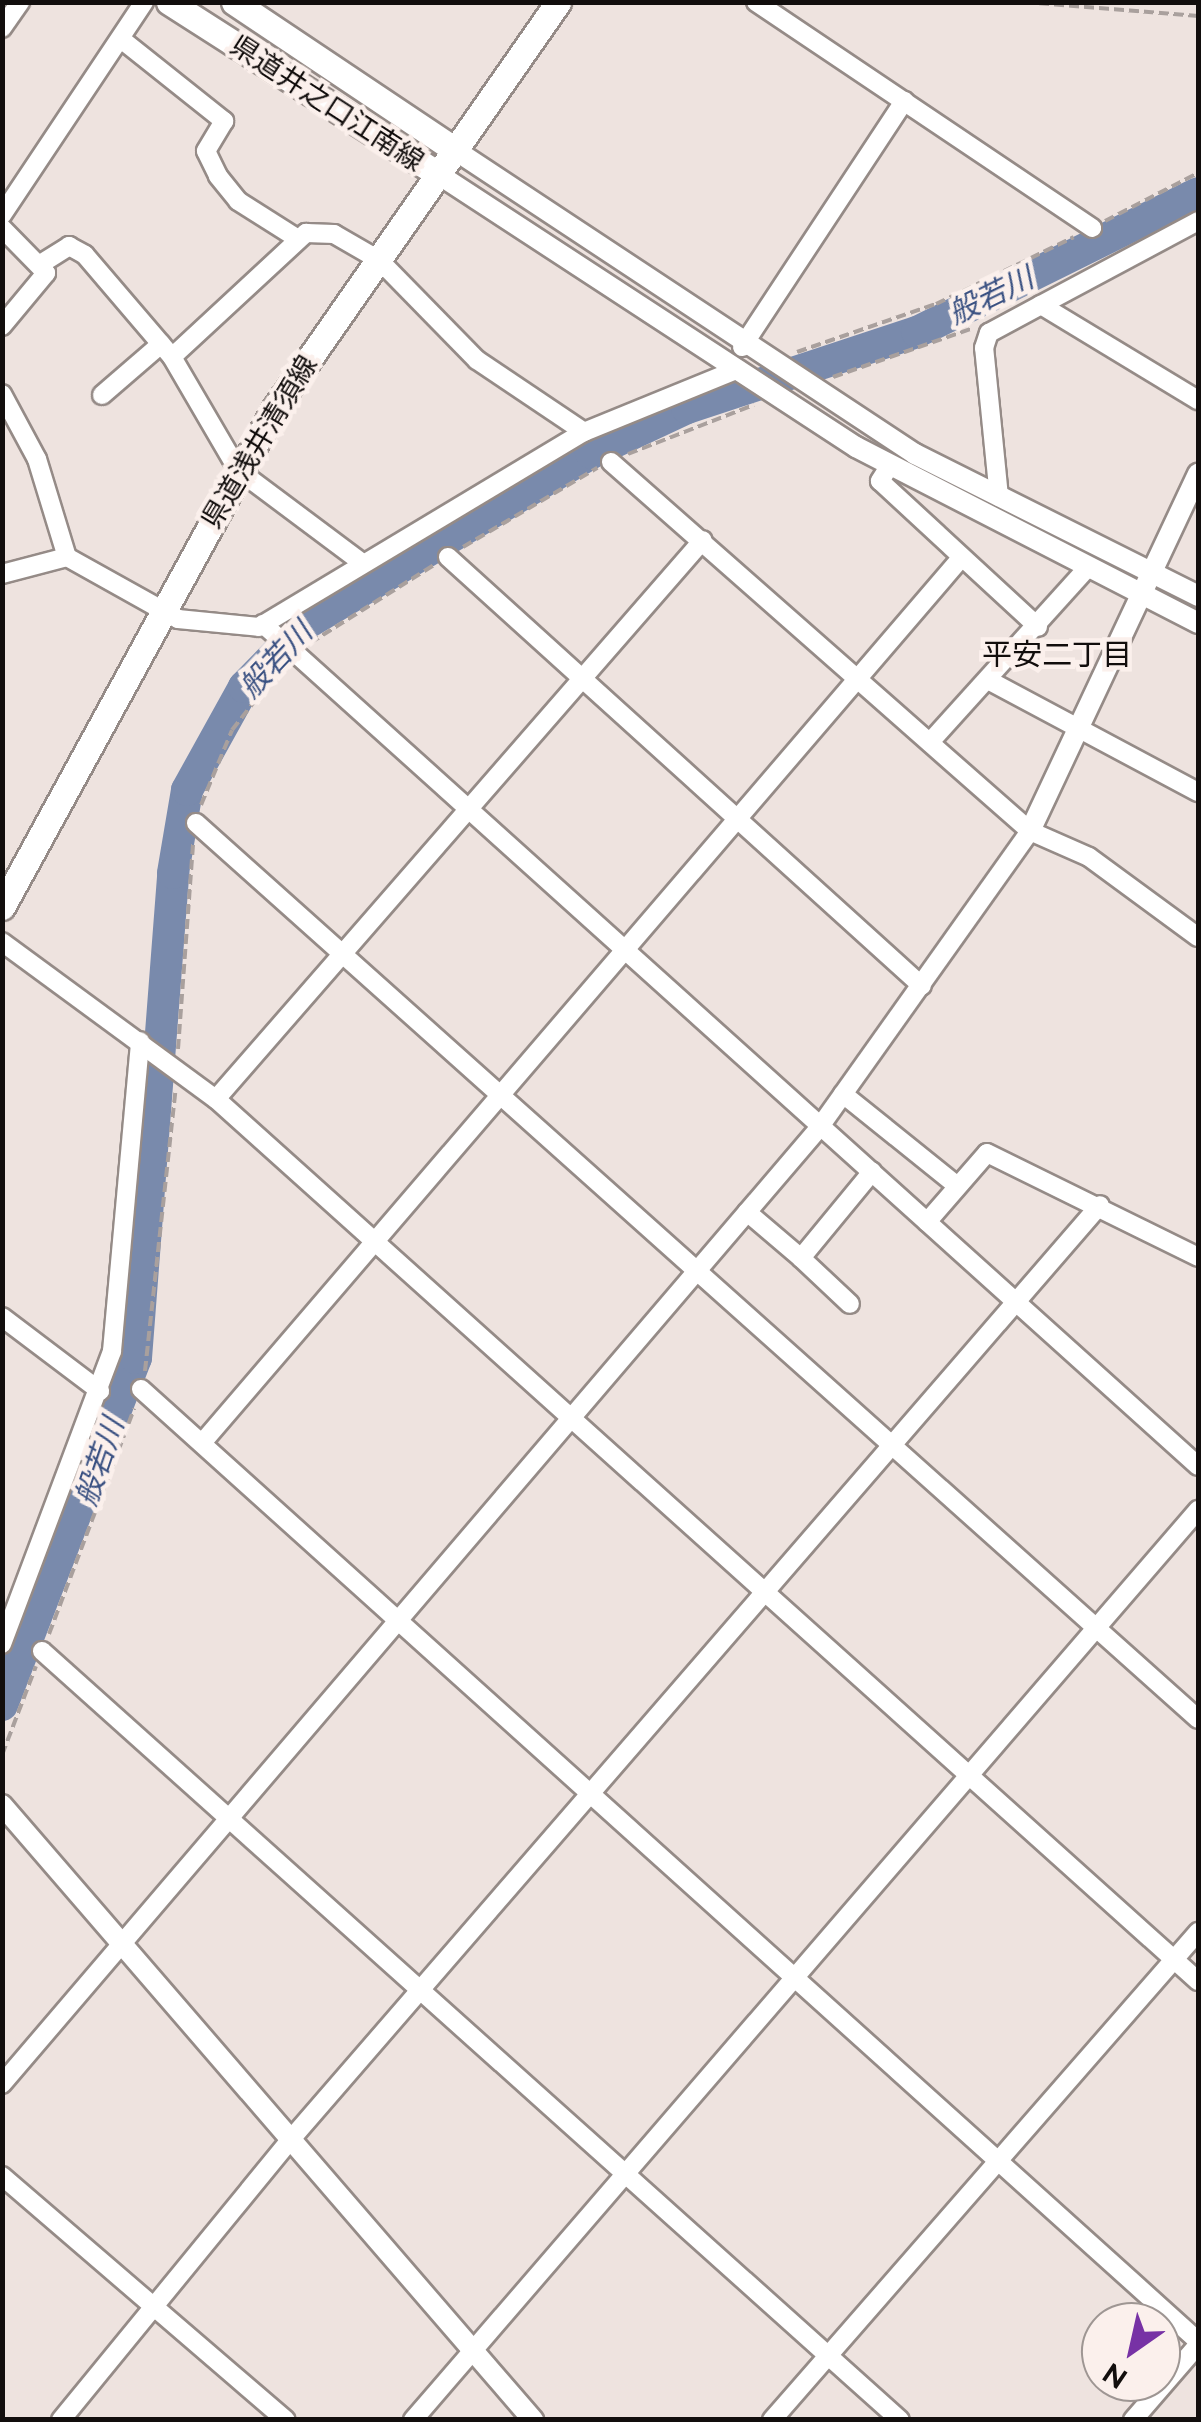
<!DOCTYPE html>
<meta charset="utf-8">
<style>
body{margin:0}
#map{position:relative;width:1201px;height:2422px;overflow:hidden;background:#eee3df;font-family:Raleway,"Noto Sans JP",sans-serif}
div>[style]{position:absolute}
.stream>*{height:5px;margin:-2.5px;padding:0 2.5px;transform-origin:2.5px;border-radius:2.5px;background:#798aac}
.river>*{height:32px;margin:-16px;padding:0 16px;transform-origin:16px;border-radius:16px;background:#798aac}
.path>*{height:4px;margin-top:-2px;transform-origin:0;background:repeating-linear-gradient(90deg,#a9a09d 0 10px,transparent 0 15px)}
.roads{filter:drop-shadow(2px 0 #958b87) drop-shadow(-2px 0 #958b87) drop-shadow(0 2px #958b87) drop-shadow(0 -2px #958b87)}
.minor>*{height:18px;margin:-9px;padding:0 9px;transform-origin:9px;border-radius:9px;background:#fff}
.tertiary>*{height:20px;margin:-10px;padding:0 10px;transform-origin:10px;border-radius:10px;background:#fff}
.secondary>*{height:25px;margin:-12.5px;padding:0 12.5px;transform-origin:12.5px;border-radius:12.5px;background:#fff}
span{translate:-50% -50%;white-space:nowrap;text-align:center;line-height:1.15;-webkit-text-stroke:9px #fbf0ec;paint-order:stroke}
.street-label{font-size:28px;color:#120e0d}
.water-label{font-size:30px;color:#3a5182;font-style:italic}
.neighbourhood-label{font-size:30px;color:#120e0d}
.frame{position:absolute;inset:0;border:5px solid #120e0d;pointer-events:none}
.north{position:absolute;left:1081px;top:2302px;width:100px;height:100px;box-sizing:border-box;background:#fbf0ec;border:2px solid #9e9693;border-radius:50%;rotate:214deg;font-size:28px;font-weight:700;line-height:40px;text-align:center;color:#120e0d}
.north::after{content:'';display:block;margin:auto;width:35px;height:45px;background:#7732a5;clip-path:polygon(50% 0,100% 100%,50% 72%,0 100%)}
</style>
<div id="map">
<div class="stream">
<div style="left:2px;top:1674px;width:24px;rotate:-38deg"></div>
</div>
<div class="river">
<div style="left:2px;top:1705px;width:372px;rotate:-68.9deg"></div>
<div style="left:136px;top:1358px;width:486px;rotate:-85.6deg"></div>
<div style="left:173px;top:873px;width:84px;rotate:-80.4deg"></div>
<div style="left:187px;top:790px;width:118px;rotate:-61deg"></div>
<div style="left:244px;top:687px;width:86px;rotate:-45.9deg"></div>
<div style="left:304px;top:625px;width:335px;rotate:-30.9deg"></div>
<div style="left:591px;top:453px;width:106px;rotate:-25.1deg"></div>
<div style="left:687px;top:408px;width:242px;rotate:-18.3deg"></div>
<div style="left:917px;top:332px;width:313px;rotate:-26.3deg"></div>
</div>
<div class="path">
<div style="left:1024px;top:2px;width:175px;rotate:4.6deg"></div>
<div style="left:1105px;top:221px;width:105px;rotate:-27.3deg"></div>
<div style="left:797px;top:352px;width:147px;rotate:-19.1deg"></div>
<div style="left:936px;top:304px;width:153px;rotate:-25.9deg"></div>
<div style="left:833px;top:377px;width:146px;rotate:-19.2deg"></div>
<div style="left:628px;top:454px;width:135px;rotate:-21.3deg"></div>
<div style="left:463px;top:547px;width:156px;rotate:-30.5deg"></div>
<div style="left:310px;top:643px;width:146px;rotate:-32.2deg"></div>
<div style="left:201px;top:805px;width:81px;rotate:-67.5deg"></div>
<div style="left:232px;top:730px;width:84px;rotate:-51.8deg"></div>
<div style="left:178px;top:1049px;width:206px;rotate:-85.8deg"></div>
<div style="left:145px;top:1371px;width:280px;rotate:-83.8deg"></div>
<div style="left:49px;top:1634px;width:241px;rotate:-69.3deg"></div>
<div style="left:2px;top:1755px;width:95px;rotate:-69.1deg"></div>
</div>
<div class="roads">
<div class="minor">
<div style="left:756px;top:2px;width:405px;rotate:33.9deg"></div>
<div style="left:2px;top:28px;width:32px;rotate:-55deg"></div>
<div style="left:121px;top:39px;width:132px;rotate:38.5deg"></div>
<div style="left:224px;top:121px;width:35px;rotate:121deg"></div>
<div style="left:206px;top:151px;width:28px;rotate:64deg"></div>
<div style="left:218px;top:176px;width:32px;rotate:51deg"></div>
<div style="left:238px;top:201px;width:71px;rotate:32.3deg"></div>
<div style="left:2px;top:215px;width:256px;rotate:-56.3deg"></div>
<div style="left:2px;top:228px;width:63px;rotate:45.6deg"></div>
<div style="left:46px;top:273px;width:69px;rotate:129.7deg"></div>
<div style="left:39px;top:265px;width:36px;rotate:-32deg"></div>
<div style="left:69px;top:246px;width:18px;rotate:29deg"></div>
<div style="left:85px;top:255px;width:134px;rotate:49.5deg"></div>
<div style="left:172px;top:357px;width:131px;rotate:59.7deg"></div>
<div style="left:238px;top:470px;width:154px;rotate:36.8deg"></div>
<div style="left:1041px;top:305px;width:178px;rotate:-28.1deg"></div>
<div style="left:742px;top:347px;width:295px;rotate:-56.6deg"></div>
<div style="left:172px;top:357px;width:183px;rotate:-42.8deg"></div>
<div style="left:306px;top:233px;width:28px;rotate:2deg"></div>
<div style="left:334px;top:234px;width:52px;rotate:30deg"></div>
<div style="left:379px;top:260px;width:140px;rotate:45.6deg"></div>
<div style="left:477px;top:360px;width:129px;rotate:33.9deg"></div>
<div style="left:2px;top:394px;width:74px;rotate:61.7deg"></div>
<div style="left:37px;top:459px;width:102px;rotate:73deg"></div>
<div style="left:67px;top:557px;width:127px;rotate:29.2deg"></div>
<div style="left:178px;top:619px;width:81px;rotate:5.6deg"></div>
<div style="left:259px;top:627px;width:379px;rotate:-31deg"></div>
<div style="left:584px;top:432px;width:166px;rotate:-22.2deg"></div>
<div style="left:102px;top:395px;width:78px;rotate:-40.8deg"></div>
<div style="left:611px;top:462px;width:558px;rotate:41.37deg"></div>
<div style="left:1030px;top:831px;width:64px;rotate:23.8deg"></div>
<div style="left:1089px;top:857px;width:135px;rotate:36.3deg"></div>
<div style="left:890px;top:465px;width:19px;rotate:122deg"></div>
<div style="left:880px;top:481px;width:215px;rotate:42.7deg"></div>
<div style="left:999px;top:497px;width:150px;rotate:-95.7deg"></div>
<div style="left:984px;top:348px;width:16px;rotate:-72deg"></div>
<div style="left:989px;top:333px;width:59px;rotate:-28.3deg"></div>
<div style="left:1041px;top:305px;width:184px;rotate:31.2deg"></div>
<div style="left:448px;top:557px;width:639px;rotate:42.15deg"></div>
<div style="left:2px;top:574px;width:67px;rotate:-14.7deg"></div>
<div style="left:263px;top:624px;width:1258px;rotate:42deg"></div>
<div style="left:988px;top:680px;width:238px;rotate:28.1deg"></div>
<div style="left:930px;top:742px;width:236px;rotate:-47.9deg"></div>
<div style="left:196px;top:823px;width:1344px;rotate:41.8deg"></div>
<div style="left:2px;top:942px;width:265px;rotate:36.3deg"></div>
<div style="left:216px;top:1099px;width:1320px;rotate:41.93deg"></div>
<div style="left:843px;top:1094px;width:144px;rotate:38.8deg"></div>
<div style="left:216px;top:1099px;width:741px;rotate:-48.94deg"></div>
<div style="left:747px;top:1212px;width:71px;rotate:40.4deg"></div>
<div style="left:801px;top:1258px;width:112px;rotate:-50.5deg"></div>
<div style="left:927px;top:1222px;width:91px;rotate:-49deg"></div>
<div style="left:987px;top:1153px;width:235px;rotate:26.2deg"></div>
<div style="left:801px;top:1258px;width:67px;rotate:43.2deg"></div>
<div style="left:2px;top:1317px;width:123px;rotate:37.1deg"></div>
<div style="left:141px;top:1389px;width:1423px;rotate:42.01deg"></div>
<div style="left:202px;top:1443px;width:1167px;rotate:-49.38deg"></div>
<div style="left:2px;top:1644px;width:313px;rotate:-69.4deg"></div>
<div style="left:112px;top:1351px;width:311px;rotate:-84.8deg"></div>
<div style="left:42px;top:1651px;width:1152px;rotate:41.87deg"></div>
<div style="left:2px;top:2084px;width:1258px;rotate:-49.48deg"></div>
<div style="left:819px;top:1128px;width:364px;rotate:-54.6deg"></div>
<div style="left:2px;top:2176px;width:374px;rotate:40.7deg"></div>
<div style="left:61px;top:2420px;width:365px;rotate:-50.7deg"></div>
<div style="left:292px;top:2138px;width:1234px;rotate:-49.11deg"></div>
<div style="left:413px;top:2420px;width:1202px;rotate:-49.22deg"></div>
<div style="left:772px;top:2420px;width:648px;rotate:-48.88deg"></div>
<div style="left:1133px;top:2420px;width:99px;rotate:-49.1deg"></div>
</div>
<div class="tertiary">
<div style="left:452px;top:148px;width:555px;rotate:33.46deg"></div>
<div style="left:915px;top:454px;width:317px;rotate:26.6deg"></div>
<div style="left:435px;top:172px;width:503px;rotate:33.15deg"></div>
<div style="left:856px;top:447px;width:385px;rotate:27.2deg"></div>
<div style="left:1030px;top:831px;width:395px;rotate:-64.8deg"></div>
<div style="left:2px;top:1805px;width:813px;rotate:49.19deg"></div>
</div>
<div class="secondary">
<div style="left:169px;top:2px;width:316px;rotate:32.6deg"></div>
<div style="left:234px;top:2px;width:262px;rotate:33.8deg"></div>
<div style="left:2px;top:907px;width:569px;rotate:-61.32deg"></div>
<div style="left:275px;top:408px;width:495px;rotate:-55.1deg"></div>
</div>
</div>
<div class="street-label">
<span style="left:327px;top:104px;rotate:33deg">県道井之口江南線</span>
<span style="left:260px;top:442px;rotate:-59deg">県道浅井清須線</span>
</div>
<div class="water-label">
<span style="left:991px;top:296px;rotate:-26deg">般若川</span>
<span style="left:276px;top:660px;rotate:-47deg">般若川</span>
<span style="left:100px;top:1462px;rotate:-71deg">般若川</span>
</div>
<div class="neighbourhood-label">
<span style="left:1057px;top:655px">平安二丁目</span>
</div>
<div class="frame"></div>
<div class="north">N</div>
</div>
